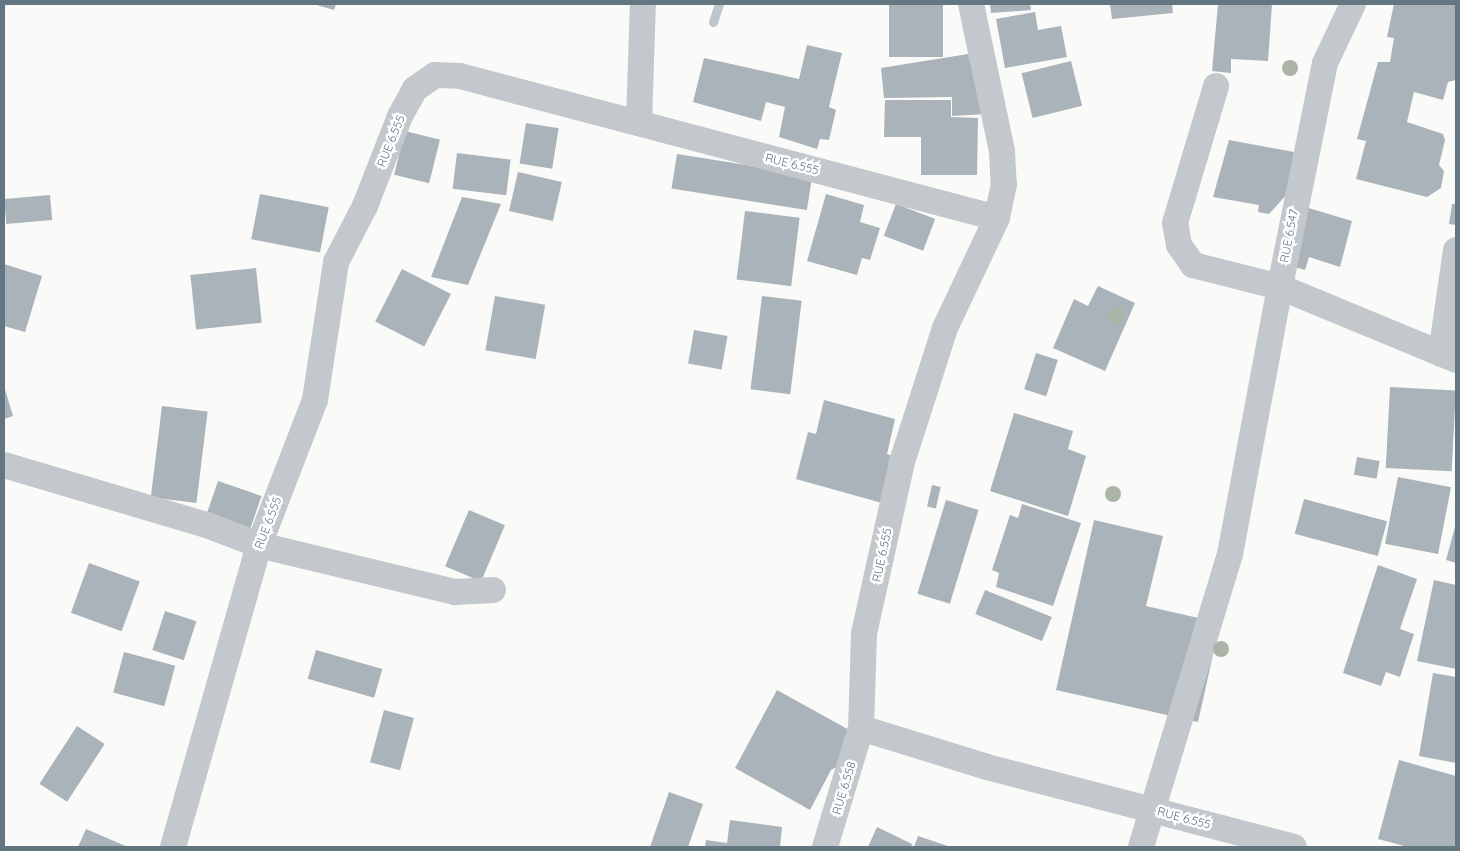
<!DOCTYPE html>
<style>
body{margin:0}
#map{position:relative;width:1460px;height:851px;overflow:hidden;background:#fafaf8;font-family:Quicksand,sans-serif}
div>[style]{position:absolute}
.stream>*{height:9px;margin:-4.5px;padding:0 4.5px;transform-origin:4.5px;border-radius:4.5px;background:#bbc7cb}
.building>*{inset:0;background:#aab3b9;transform-origin:0 0}
.street>*{height:26px;margin:-13px;padding:0 13px;transform-origin:13px;border-radius:13px;background:#c3c8cc}
.trees>*{width:16px;height:16px;margin:-8px;border-radius:50%;background:#aab4a7}
span{translate:-50% -50%;white-space:nowrap;text-align:center;line-height:1.15;-webkit-text-stroke:5px #fff;paint-order:stroke}
.street-label{font-size:12px;color:#657683}
.frame{position:absolute;inset:0;border:5px solid #657683;pointer-events:none}
</style>
<div id="map">
<div class="stream">
<div style="left:713px;top:22px;width:19px;rotate:-72deg"></div>
</div>
<div class="building">
<div style="clip-path:polygon(313px 4px,336px 4px,334px 10px)"></div>
<div style="left:889px;top:4px;width:54px;height:53px"></div>
<div style="clip-path:polygon(990px 4px,1030px 4px,1031px 10px,991px 13px)"></div>
<div style="clip-path:polygon(1110px 4px,1172px 4px,1173px 13px,1112px 19px)"></div>
<div style="clip-path:polygon(1218px 4px,1272px 4px,1268px 61px,1231px 59px,1231px 73px,1212px 71px)"></div>
<div style="clip-path:polygon(1394px 4px,1456px 5px,1456px 80px,1448px 82px,1443px 100px,1414px 92px,1407px 122px,1443px 134px,1445px 140px,1439px 165px,1444px 171px,1441px 188px,1427px 197px,1356px 179px,1366px 141px,1357px 139px,1378px 62px,1390px 62px,1394px 38px,1387px 37px)"></div>
<div style="clip-path:polygon(1035px 12px,1038px 30px,1061px 26px,1067px 57px,1005px 68px,996px 19px)"></div>
<div style="clip-path:polygon(807px 45px,842px 53px,829px 107px,836px 110px,829px 140px,820px 139px,817px 149px,779px 137px,785px 107px,766px 102px,761px 121px,693px 102px,704px 58px,799px 79px)"></div>
<div style="clip-path:polygon(968px 54px,985px 114px,952px 116px,952px 97px,884px 98px,881px 68px)"></div>
<div style="left:1071px;top:61px;width:46px;height:51px;rotate:76deg"></div>
<div style="clip-path:polygon(885px 100px,951px 100px,951px 117px,978px 118px,977px 175px,921px 175px,921px 137px,884px 137px)"></div>
<div style="left:526px;top:123px;width:33px;height:41px;rotate:9deg"></div>
<div style="left:405px;top:131px;width:36px;height:45px;rotate:14deg"></div>
<div style="clip-path:polygon(1229px 140px,1294px 152px,1287px 194px,1269px 214px,1258px 212px,1259px 205px,1213px 197px)"></div>
<div style="left:457px;top:153px;width:54px;height:36px;rotate:7deg"></div>
<div style="left:677px;top:154px;width:137px;height:35px;rotate:9deg"></div>
<div style="left:518px;top:172px;width:45px;height:40px;rotate:13deg"></div>
<div style="left:260px;top:194px;width:70px;height:46px;rotate:11deg"></div>
<div style="clip-path:polygon(826px 194px,864px 205px,860px 222px,880px 228px,870px 260px,862px 258px,857px 275px,807px 261px)"></div>
<div style="left:50px;top:195px;width:25px;height:46px;rotate:85deg"></div>
<div style="clip-path:polygon(462px 197px,501px 204px,468px 285px,431px 277px)"></div>
<div style="left:896px;top:204px;width:42px;height:34px;rotate:21deg"></div>
<div style="clip-path:polygon(1452px 204px,1456px 204px,1456px 225px,1449px 224px)"></div>
<div style="clip-path:polygon(1305px 207px,1352px 221px,1340px 267px,1309px 257px,1305px 270px,1291px 266px)"></div>
<div style="left:745px;top:211px;width:55px;height:69px;rotate:7deg"></div>
<div style="clip-path:polygon(4px 264px,42px 276px,25px 332px,4px 326px)"></div>
<div style="left:256px;top:268px;width:55px;height:66px;rotate:84deg"></div>
<div style="left:402px;top:269px;width:55px;height:59px;rotate:27deg"></div>
<div style="clip-path:polygon(1098px 286px,1135px 303px,1105px 371px,1053px 348px,1074px 299px,1088px 306px)"></div>
<div style="left:495px;top:296px;width:51px;height:55px;rotate:10deg"></div>
<div style="left:762px;top:296px;width:40px;height:94px;rotate:7deg"></div>
<div style="left:694px;top:330px;width:34px;height:34px;rotate:10deg"></div>
<div style="left:1036px;top:353px;width:23px;height:38px;rotate:18deg"></div>
<div style="clip-path:polygon(4px 386px,13px 416px,4px 419px)"></div>
<div style="left:1390px;top:387px;width:66px;height:81px;rotate:3deg"></div>
<div style="clip-path:polygon(824px 400px,895px 419px,887px 454px,895px 457px,882px 503px,796px 479px,808px 432px,816px 434px)"></div>
<div style="left:162px;top:406px;width:46px;height:92px;rotate:7deg"></div>
<div style="clip-path:polygon(1014px 413px,1073px 431px,1068px 449px,1086px 456px,1068px 516px,990px 491px)"></div>
<div style="left:1357px;top:457px;width:23px;height:18px;rotate:10deg"></div>
<div style="left:1398px;top:477px;width:54px;height:68px;rotate:11deg"></div>
<div style="left:218px;top:481px;width:46px;height:37px;rotate:19deg"></div>
<div style="left:932px;top:485px;width:9px;height:22px;rotate:13deg"></div>
<div style="left:1304px;top:499px;width:86px;height:36px;rotate:15deg"></div>
<div style="left:946px;top:500px;width:34px;height:98px;rotate:17deg"></div>
<div style="clip-path:polygon(1022px 504px,1081px 523px,1053px 606px,996px 587px,999px 573px,992px 570px,1010px 515px,1018px 518px)"></div>
<div style="left:469px;top:510px;width:39px;height:61px;rotate:23deg"></div>
<div style="clip-path:polygon(1094px 520px,1163px 536px,1146px 606px,1220px 623px,1198px 722px,1056px 690px)"></div>
<div style="clip-path:polygon(1456px 523px,1456px 563px,1446px 560px)"></div>
<div style="left:89px;top:563px;width:54px;height:53px;rotate:20deg"></div>
<div style="clip-path:polygon(1378px 565px,1417px 579px,1400px 629px,1414px 634px,1400px 677px,1386px 672px,1381px 686px,1343px 673px)"></div>
<div style="clip-path:polygon(1434px 580px,1456px 585px,1456px 669px,1417px 661px)"></div>
<div style="left:985px;top:590px;width:72px;height:26px;rotate:22deg"></div>
<div style="left:165px;top:611px;width:33px;height:41px;rotate:18deg"></div>
<div style="left:316px;top:650px;width:69px;height:30px;rotate:16deg"></div>
<div style="left:124px;top:652px;width:53px;height:42px;rotate:15deg"></div>
<div style="clip-path:polygon(1433px 673px,1456px 677px,1456px 763px,1419px 756px)"></div>
<div style="clip-path:polygon(777px 690px,851px 731px,845px 762px,831px 770px,810px 810px,735px 768px)"></div>
<div style="left:384px;top:710px;width:31px;height:54px;rotate:15deg"></div>
<div style="left:77px;top:726px;width:33px;height:69px;rotate:33deg"></div>
<div style="clip-path:polygon(1399px 760px,1456px 776px,1456px 847px,1408px 847px,1378px 839px)"></div>
<div style="clip-path:polygon(669px 792px,703px 804px,688px 847px,650px 847px)"></div>
<div style="clip-path:polygon(730px 820px,782px 827px,780px 847px,705px 847px,706px 840px,727px 843px)"></div>
<div style="clip-path:polygon(877px 827px,912px 844px,911px 847px,868px 847px)"></div>
<div style="clip-path:polygon(86px 829px,128px 847px,78px 847px)"></div>
<div style="clip-path:polygon(918px 836px,951px 847px,914px 847px)"></div>
</div>
<div class="street">
<div style="left:971px;top:4px;width:150px;rotate:78.1deg"></div>
<div style="left:1002px;top:151px;width:33px;rotate:87deg"></div>
<div style="left:1004px;top:184px;width:35px;rotate:102deg"></div>
<div style="left:1353px;top:4px;width:65px;rotate:115.4deg"></div>
<div style="left:1325px;top:63px;width:228px;rotate:101.4deg"></div>
<div style="left:1280px;top:287px;width:191px;rotate:22.5deg"></div>
<div style="left:639px;top:122px;width:118px;rotate:-88.1deg"></div>
<div style="left:1441px;top:354px;width:105px;rotate:-81.8deg"></div>
<div style="left:4px;top:465px;width:212px;rotate:16.5deg"></div>
<div style="left:207px;top:525px;width:56px;rotate:21deg"></div>
<div style="left:259px;top:545px;width:202px;rotate:13.5deg"></div>
<div style="left:455px;top:592px;width:38px;rotate:-3deg"></div>
<div style="left:173px;top:847px;width:314px;rotate:-74.1deg"></div>
<div style="left:259px;top:545px;width:155px;rotate:-68.9deg"></div>
<div style="left:315px;top:400px;width:140px;rotate:-81.3deg"></div>
<div style="left:336px;top:262px;width:63px;rotate:-62.6deg"></div>
<div style="left:365px;top:206px;width:97px;rotate:-68.7deg"></div>
<div style="left:400px;top:116px;width:31px;rotate:-61deg"></div>
<div style="left:415px;top:89px;width:24px;rotate:-35deg"></div>
<div style="left:435px;top:75px;width:25px;rotate:2deg"></div>
<div style="left:460px;top:76px;width:555px;rotate:14.81deg"></div>
<div style="left:997px;top:218px;width:122px;rotate:115.3deg"></div>
<div style="left:945px;top:328px;width:141px;rotate:107.8deg"></div>
<div style="left:902px;top:462px;width:176px;rotate:102.5deg"></div>
<div style="left:864px;top:634px;width:94px;rotate:91.8deg"></div>
<div style="left:861px;top:728px;width:132px;rotate:17.2deg"></div>
<div style="left:987px;top:767px;width:317px;rotate:14.6deg"></div>
<div style="left:825px;top:847px;width:124px;rotate:-73.2deg"></div>
<div style="left:1141px;top:847px;width:306px;rotate:-73.1deg"></div>
<div style="left:1230px;top:554px;width:272px;rotate:-79.4deg"></div>
<div style="left:1280px;top:287px;width:90px;rotate:-165.8deg"></div>
<div style="left:1193px;top:265px;width:24px;rotate:-125deg"></div>
<div style="left:1179px;top:245px;width:22px;rotate:-100deg"></div>
<div style="left:1175px;top:223px;width:143px;rotate:-73.3deg"></div>
</div>
<div class="trees">
<div style="left:1290px;top:68px"></div>
<div style="left:1116px;top:315px"></div>
<div style="left:1113px;top:494px"></div>
<div style="left:1221px;top:649px"></div>
</div>
<div class="street-label">
<span style="left:391px;top:141px;rotate:-68deg">RUE 6.555</span>
<span style="left:792px;top:164px;rotate:14deg">RUE 6.555</span>
<span style="left:1289px;top:236px;rotate:-79deg">RUE 6.547</span>
<span style="left:268px;top:523px;rotate:-69deg">RUE 6.555</span>
<span style="left:882px;top:555px;rotate:-78deg">RUE 6.555</span>
<span style="left:844px;top:788px;rotate:-73deg">RUE 6.558</span>
<span style="left:1184px;top:818px;rotate:15deg">RUE 6.555</span>
</div>
<div class="frame"></div>
</div>
